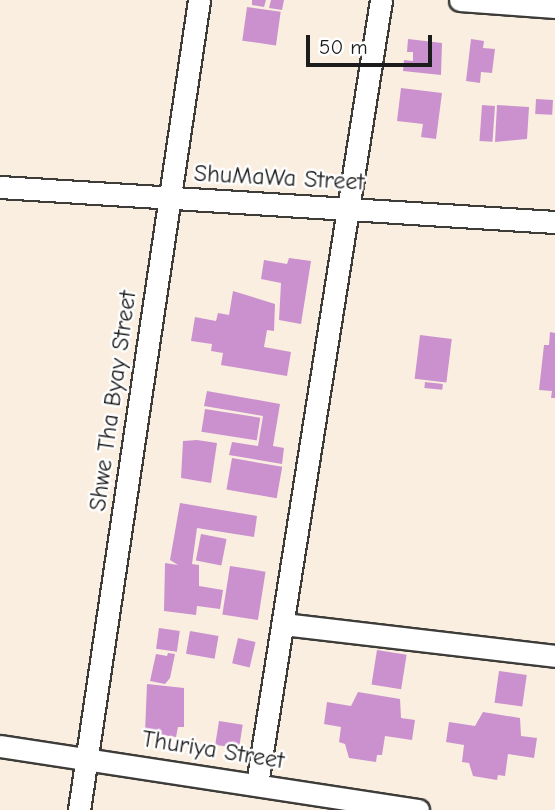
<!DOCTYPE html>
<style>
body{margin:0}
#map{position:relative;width:555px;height:810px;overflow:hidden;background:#faeee0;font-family:"Comic Neue",sans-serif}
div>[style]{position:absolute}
.building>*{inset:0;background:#ca91ce;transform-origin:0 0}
.roads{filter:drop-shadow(2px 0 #3d3c39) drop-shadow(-2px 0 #3d3c39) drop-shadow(0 2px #3d3c39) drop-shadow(0 -2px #3d3c39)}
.minor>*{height:21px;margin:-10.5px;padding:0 10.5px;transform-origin:10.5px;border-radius:10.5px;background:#fff}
span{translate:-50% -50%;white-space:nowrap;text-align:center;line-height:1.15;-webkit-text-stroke:5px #fff;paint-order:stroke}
.street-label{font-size:24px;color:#1c1c1c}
.scale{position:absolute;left:306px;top:35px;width:126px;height:32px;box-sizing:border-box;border:4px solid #1c1c1c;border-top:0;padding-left:9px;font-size:21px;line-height:24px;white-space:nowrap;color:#1c1c1c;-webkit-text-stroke:5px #fff;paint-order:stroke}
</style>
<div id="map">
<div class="building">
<div style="clip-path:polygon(252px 0,266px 0,264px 7px,252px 5px)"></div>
<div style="clip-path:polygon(271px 0,284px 0,282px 10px,269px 8px)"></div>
<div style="left:247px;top:7px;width:34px;height:34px;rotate:8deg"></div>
<div style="clip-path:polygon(408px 39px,442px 43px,441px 75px,403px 71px,404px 60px,413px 61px,413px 52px,407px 52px)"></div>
<div style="clip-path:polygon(471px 39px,484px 41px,483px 48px,495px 49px,492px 73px,481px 72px,480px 83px,466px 81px)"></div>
<div style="clip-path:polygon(401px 88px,442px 93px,436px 139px,421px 137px,423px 124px,397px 121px)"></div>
<div style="left:536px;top:99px;width:17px;height:15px;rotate:3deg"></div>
<div style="left:482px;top:105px;width:13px;height:36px;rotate:4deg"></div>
<div style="clip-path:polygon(497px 105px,529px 107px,527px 139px,495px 142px)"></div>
<div style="clip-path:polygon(289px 258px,311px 261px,301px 324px,279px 320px,281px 283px,261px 279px,264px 260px,287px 264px)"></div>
<div style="clip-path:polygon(233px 291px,275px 304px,274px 331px,267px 330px,264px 347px,291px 352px,287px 376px,221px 365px,223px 353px,211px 351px,212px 344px,191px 341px,195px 317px,216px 321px,218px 313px,229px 315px)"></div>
<div style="clip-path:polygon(550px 332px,555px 333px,555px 398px,551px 398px,552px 391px,539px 390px,544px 345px,549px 345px)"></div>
<div style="left:420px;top:335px;width:32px;height:44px;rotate:7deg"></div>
<div style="left:425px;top:382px;width:18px;height:6px;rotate:6deg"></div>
<div style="clip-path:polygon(207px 391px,280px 404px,273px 446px,284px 448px,282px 464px,229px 455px,232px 442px,258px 446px,263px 416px,204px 406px)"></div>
<div style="left:205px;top:409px;width:56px;height:23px;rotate:9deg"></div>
<div style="clip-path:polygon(197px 440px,217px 443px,211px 483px,181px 478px,183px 441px)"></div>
<div style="left:232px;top:458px;width:51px;height:32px;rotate:10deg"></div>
<div style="clip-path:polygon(180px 503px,257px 516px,254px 537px,197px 528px,192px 564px,199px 565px,199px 586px,223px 590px,220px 609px,197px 606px,196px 615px,164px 611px,165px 563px,178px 565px,170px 560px)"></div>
<div style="left:201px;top:534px;width:26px;height:27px;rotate:11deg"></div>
<div style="left:230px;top:566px;width:36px;height:49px;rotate:9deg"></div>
<div style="left:159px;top:628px;width:21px;height:21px;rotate:8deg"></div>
<div style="left:190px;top:631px;width:29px;height:23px;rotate:10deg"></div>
<div style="left:238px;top:638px;width:18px;height:26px;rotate:13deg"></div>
<div style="left:377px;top:650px;width:30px;height:35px;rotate:9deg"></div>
<div style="clip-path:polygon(168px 653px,175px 654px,170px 678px,165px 684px,150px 681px,156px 654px,167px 656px)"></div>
<div style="left:499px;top:671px;width:28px;height:32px;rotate:8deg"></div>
<div style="clip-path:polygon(147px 684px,184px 688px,184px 727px,178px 727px,176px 737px,145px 732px)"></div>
<div style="clip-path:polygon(358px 692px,400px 699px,401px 718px,415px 720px,412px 740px,385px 736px,382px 755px,377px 755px,376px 762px,349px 758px,345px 744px,339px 742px,341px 727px,324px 724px,327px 702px,351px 706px)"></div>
<div style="clip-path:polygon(483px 712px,520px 718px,521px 736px,537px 738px,534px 758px,508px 754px,505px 776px,498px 775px,497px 780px,473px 776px,469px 763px,462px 762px,464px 745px,446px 742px,449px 722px,475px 726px)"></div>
<div style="left:219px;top:721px;width:24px;height:24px;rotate:9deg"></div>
</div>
<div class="roads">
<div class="minor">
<div style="left:460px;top:0;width:95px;rotate:4.2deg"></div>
<div style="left:0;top:187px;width:556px;rotate:3.61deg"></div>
<div style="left:283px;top:624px;width:274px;rotate:6.7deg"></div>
<div style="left:0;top:746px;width:423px;rotate:8.7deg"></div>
<div style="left:257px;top:784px;width:794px;rotate:-81.01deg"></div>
<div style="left:79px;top:810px;width:819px;rotate:-81.57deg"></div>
</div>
</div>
<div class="street-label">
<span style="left:279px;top:178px;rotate:3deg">ShuMaWa Street</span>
<span style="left:113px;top:401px;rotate:-82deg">Shwe Tha Byay Street</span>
<span style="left:213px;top:750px;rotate:9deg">Thuriya Street</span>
</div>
<div class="scale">50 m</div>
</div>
